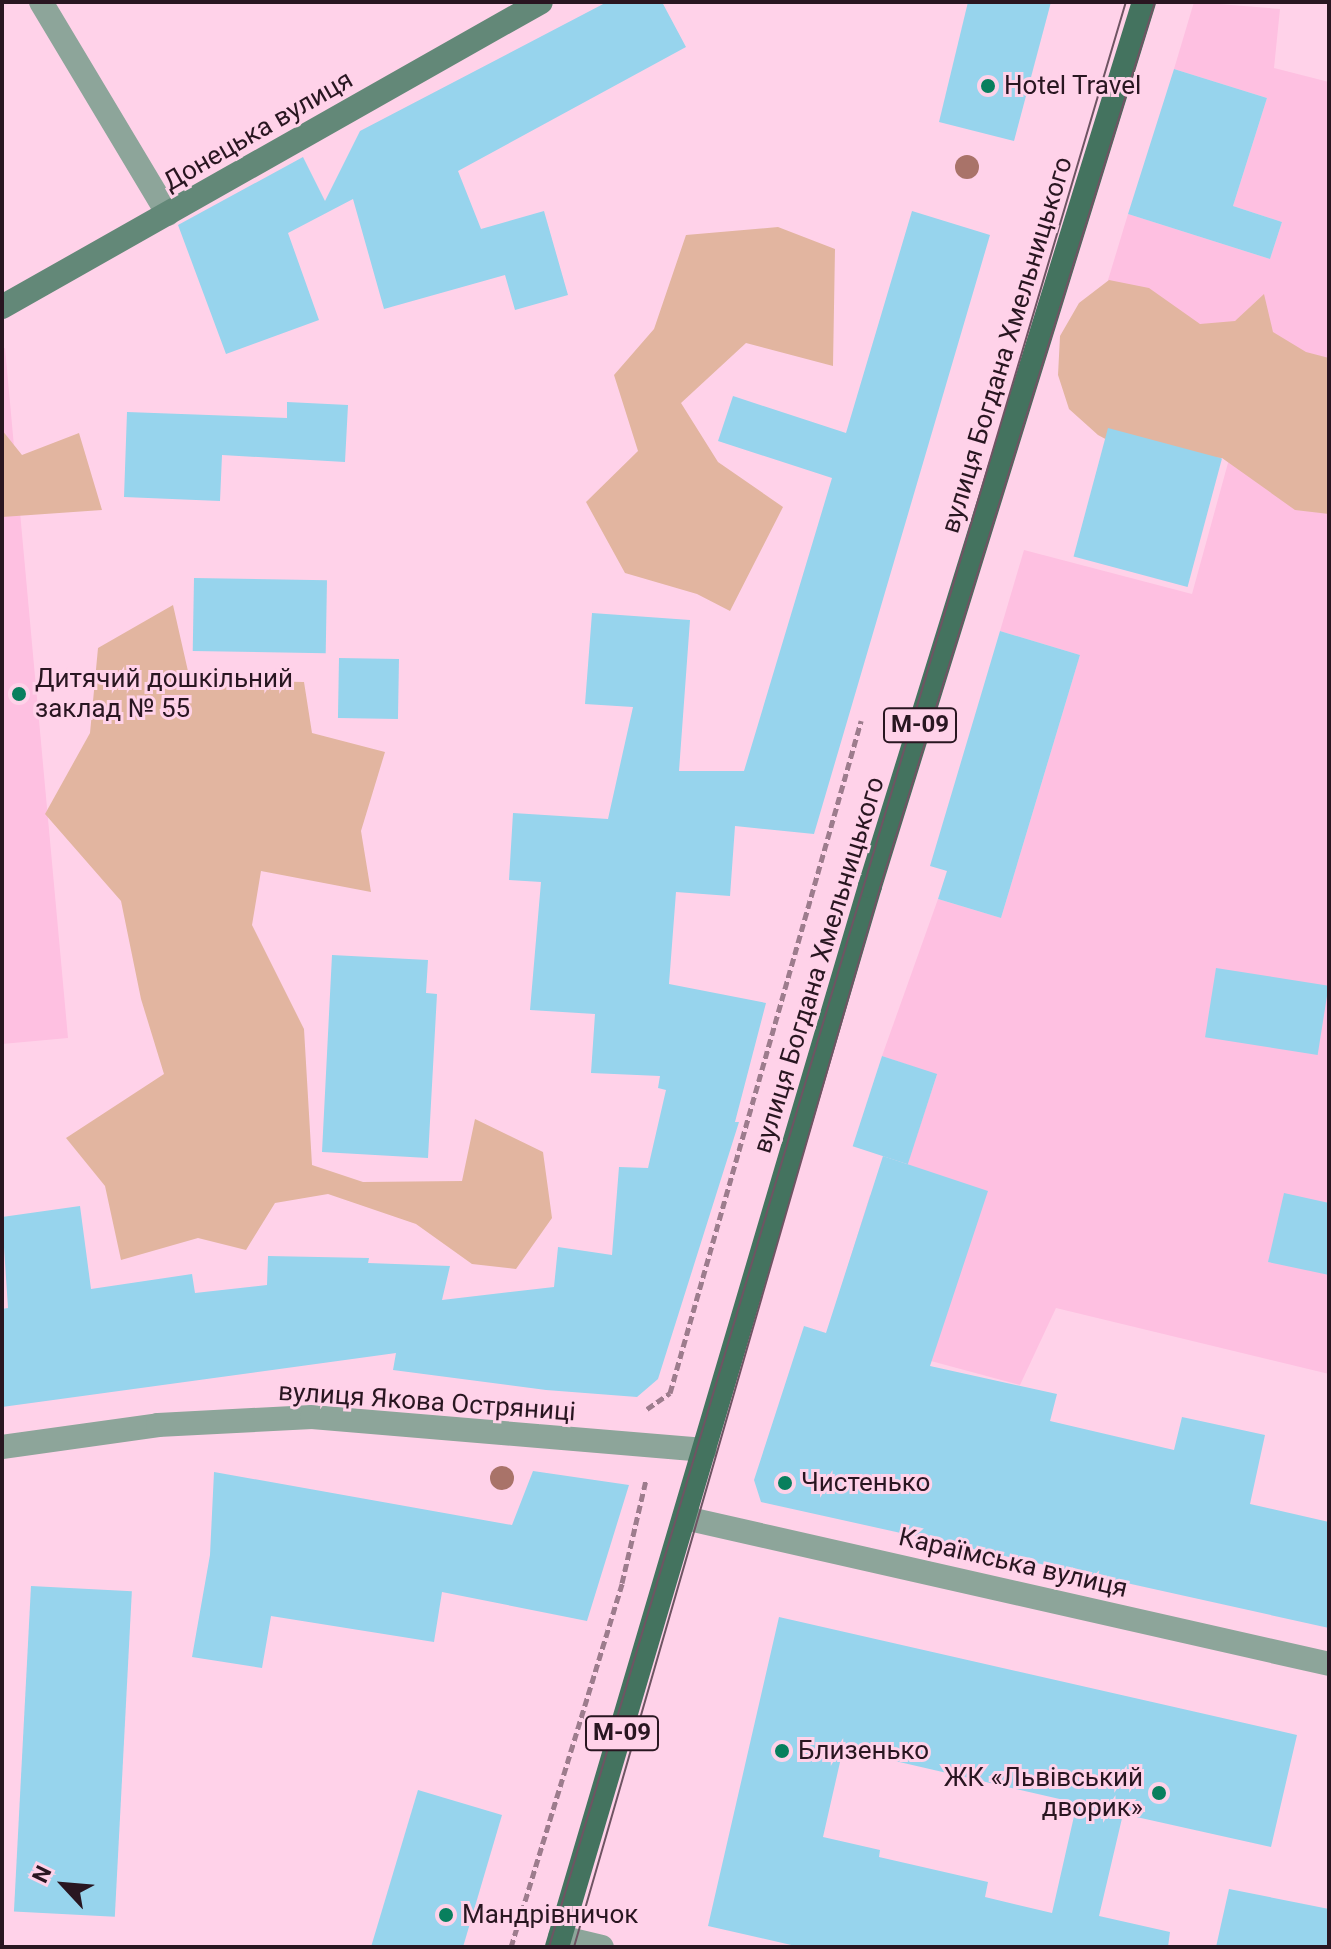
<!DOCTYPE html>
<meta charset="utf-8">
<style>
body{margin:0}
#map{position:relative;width:1331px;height:1949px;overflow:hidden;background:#ffd2e9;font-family:Roboto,sans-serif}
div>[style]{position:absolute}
.built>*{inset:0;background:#fec0e1}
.green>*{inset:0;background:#e2b5a0}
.building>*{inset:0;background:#97d4ed;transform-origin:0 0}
.path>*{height:5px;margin-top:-2.5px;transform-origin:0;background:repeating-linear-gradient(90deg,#9d7c8d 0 8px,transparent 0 12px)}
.lane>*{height:24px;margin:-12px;padding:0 12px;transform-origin:12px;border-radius:12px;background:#8da59a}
.street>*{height:24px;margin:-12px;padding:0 12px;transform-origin:12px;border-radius:12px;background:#8da59a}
.secondary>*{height:24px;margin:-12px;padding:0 12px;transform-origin:12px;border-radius:12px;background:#638878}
.primary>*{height:24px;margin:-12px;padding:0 12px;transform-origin:12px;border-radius:12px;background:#44735f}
.tram>*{height:2px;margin:-1px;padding:0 1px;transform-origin:1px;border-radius:1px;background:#6f5463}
.trees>*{width:24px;height:24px;margin:-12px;border-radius:50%;background:#a97369}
.dots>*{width:22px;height:22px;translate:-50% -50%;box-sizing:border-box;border:4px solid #ffd2e9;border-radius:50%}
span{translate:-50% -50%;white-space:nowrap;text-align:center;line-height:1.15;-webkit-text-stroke:6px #ffd2e9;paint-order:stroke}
.shield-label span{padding:2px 6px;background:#ffd2e9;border:2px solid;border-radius:6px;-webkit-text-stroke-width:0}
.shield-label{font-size:24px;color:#291621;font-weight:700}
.poi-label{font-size:26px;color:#291621}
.left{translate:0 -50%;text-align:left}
.right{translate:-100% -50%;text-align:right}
.street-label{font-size:26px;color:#291621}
.frame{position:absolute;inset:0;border:4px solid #291621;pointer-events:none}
.north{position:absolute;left:24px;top:1845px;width:80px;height:80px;-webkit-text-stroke:6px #ffd2e9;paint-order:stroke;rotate:296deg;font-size:22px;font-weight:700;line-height:32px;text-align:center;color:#291621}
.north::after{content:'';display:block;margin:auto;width:28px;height:36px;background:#291621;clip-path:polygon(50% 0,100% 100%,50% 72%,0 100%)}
</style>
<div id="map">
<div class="built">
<div style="clip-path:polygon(1194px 2px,1280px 9px,1274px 68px,1329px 82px,1329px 1374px,1056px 1308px,1020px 1385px,827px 1333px,870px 1195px,882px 1198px,907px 1164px,937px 1075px,882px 1056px,938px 899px,1001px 918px,1080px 655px,1000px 631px,1024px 550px,1192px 594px,1231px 452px,1069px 409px,1128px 214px,1270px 259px,1282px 222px,1233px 206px,1267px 98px,1174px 69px)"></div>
<div style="clip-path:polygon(5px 348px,68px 1038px,2px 1044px,2px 349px)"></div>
</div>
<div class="green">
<div style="clip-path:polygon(778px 227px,835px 249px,833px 366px,746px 343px,681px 403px,718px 462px,783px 507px,730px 611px,697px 594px,625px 573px,586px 502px,638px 451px,614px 375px,654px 329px,686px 235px)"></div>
<div style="clip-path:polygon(1109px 280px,1149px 288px,1200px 324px,1235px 321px,1264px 294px,1273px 332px,1306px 352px,1329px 358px,1329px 514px,1295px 510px,1222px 458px,1133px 454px,1098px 435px,1069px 409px,1058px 375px,1060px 336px,1079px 303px)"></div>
<div style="clip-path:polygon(2px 430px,22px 455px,79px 433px,102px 510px,2px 517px)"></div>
<div style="clip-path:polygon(173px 605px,190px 680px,304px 682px,312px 733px,385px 752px,361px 831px,371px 892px,261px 871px,252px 925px,304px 1029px,312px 1165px,363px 1182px,462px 1181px,475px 1119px,543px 1152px,552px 1218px,516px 1269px,472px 1264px,416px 1224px,328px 1194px,275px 1203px,246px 1250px,198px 1238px,121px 1260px,105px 1186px,66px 1138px,164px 1074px,141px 999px,121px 901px,45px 814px,90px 733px,98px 648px)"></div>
</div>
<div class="building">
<div style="clip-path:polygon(607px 2px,662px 2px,686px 47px,458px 171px,481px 229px,544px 211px,568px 295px,515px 310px,505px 275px,384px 309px,353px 199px,288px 233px,319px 320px,226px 354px,178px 225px,303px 157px,325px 201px,360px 131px)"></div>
<div style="clip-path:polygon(968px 2px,1051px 2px,1014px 141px,939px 122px)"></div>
<div style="clip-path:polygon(1174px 69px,1267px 98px,1233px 206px,1282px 222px,1270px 259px,1128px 214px)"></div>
<div style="clip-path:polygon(912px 211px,990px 235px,814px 834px,735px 826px,730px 896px,676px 892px,669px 984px,766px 1003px,735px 1122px,739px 1122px,658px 1379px,637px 1397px,546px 1390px,393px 1370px,396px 1353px,2px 1407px,2px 1309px,8px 1308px,2px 1217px,80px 1206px,91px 1289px,192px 1274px,195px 1293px,267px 1285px,268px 1256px,369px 1258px,368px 1263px,450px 1266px,442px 1300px,554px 1287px,558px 1247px,612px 1255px,619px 1167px,648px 1168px,666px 1090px,658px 1088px,660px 1076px,591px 1073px,595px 1014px,530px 1010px,541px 882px,509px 880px,513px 813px,608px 819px,633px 707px,585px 704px,592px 613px,690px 620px,679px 771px,744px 771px,832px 478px,718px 441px,733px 396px,846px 433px)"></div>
<div style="clip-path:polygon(287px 402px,348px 405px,345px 462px,222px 455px,220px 501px,124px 497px,127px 412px,287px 418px)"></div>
<div style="left:1108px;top:428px;width:118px;height:133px;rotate:15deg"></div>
<div style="left:194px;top:578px;width:133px;height:73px;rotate:1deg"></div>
<div style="clip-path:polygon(1000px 631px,1080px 655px,1001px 918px,938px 899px,947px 871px,930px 866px)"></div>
<div style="left:339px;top:658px;width:60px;height:60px;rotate:1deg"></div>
<div style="clip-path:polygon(332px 955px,428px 960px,426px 993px,437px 994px,428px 1158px,322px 1152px)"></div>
<div style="left:1216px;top:968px;width:114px;height:70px;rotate:9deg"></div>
<div style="left:882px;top:1056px;width:58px;height:95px;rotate:18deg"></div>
<div style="clip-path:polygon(883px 1156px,988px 1191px,930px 1366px,1057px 1394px,1050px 1421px,1174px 1450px,1182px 1417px,1265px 1435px,1250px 1504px,1329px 1522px,1329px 1628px,761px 1502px,754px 1480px,804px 1326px,826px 1333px)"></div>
<div style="clip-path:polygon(1284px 1193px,1329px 1203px,1329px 1275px,1268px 1262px)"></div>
<div style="clip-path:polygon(533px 1471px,629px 1485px,587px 1621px,442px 1592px,434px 1642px,271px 1616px,262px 1668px,192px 1657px,210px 1555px,214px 1472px,512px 1525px)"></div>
<div style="left:31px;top:1586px;width:101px;height:326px;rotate:3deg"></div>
<div style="clip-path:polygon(evenodd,779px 1617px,1297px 1735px,1271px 1847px,1123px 1814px,1099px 1916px,1170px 1932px,1168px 1947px,800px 1947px,708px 1926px,779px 1617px,843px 1749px,1077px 1803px,1052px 1913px,985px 1897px,988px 1882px,879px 1857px,880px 1850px,823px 1837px,843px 1749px)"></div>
<div style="clip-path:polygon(418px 1790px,502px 1815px,463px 1947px,371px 1947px)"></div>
<div style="clip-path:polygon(1229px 1889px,1329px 1909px,1329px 1947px,1216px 1947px)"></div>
</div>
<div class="path">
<div style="left:647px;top:1409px;width:28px;rotate:-35deg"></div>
<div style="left:670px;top:1393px;width:699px;rotate:-74.13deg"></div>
<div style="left:511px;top:1947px;width:381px;rotate:-73deg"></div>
<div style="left:622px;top:1583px;width:106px;rotate:-76.9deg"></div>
</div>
<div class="lane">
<div style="left:41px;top:2px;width:247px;rotate:59.1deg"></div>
</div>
<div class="street">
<div style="left:2px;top:1447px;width:158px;rotate:-8deg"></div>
<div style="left:158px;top:1425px;width:154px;rotate:-3deg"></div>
<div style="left:312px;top:1417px;width:394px;rotate:4.8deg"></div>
<div style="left:685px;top:1518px;width:660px;rotate:12.77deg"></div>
<div style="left:560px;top:1937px;width:43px;rotate:13.4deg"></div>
</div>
<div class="secondary">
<div style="left:2px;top:307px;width:619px;rotate:-29.5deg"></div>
</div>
<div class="primary">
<div style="left:557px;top:1947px;width:1106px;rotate:-73.56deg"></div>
<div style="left:870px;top:886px;width:925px;rotate:-72.78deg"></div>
</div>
<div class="tram">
<div style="left:549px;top:1947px;width:2029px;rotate:-73.48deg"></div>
<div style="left:574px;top:1947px;width:1102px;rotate:-73.88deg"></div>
<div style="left:880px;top:888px;width:928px;rotate:-72.76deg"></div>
</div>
<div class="trees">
<div style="left:967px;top:167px"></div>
<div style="left:502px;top:1478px"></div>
</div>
<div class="dots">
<div style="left:988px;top:86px;background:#087f5d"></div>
<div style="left:19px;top:694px;background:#087f5d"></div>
<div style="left:785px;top:1483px;background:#087f5d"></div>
<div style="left:782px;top:1751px;background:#087f5d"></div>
<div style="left:1159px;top:1793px;background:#087f5d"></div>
<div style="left:446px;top:1915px;background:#087f5d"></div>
</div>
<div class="shield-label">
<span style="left:920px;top:725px">М-09</span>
<span style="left:622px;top:1733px">М-09</span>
</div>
<div class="poi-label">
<span class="left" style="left:1004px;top:86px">Hotel Travel</span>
<span class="left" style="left:35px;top:694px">Дитячий дошкільний<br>заклад № 55</span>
<span class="left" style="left:801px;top:1483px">Чистенько</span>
<span class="left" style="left:798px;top:1751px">Близенько</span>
<span class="right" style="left:1143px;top:1793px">ЖК «Львівський<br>дворик»</span>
<span class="left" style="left:462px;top:1915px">Мандрівничок</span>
</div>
<div class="street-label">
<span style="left:258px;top:131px;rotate:-30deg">Донецька вулиця</span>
<span style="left:1007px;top:345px;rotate:-73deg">вулиця Богдана Хмельницького</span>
<span style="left:819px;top:965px;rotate:-73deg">вулиця Богдана Хмельницького</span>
<span style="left:427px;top:1402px;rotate:4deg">вулиця Якова Остряниці</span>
<span style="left:1013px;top:1563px;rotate:13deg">Караїмська вулиця</span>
</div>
<div class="frame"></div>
<div class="north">N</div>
</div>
